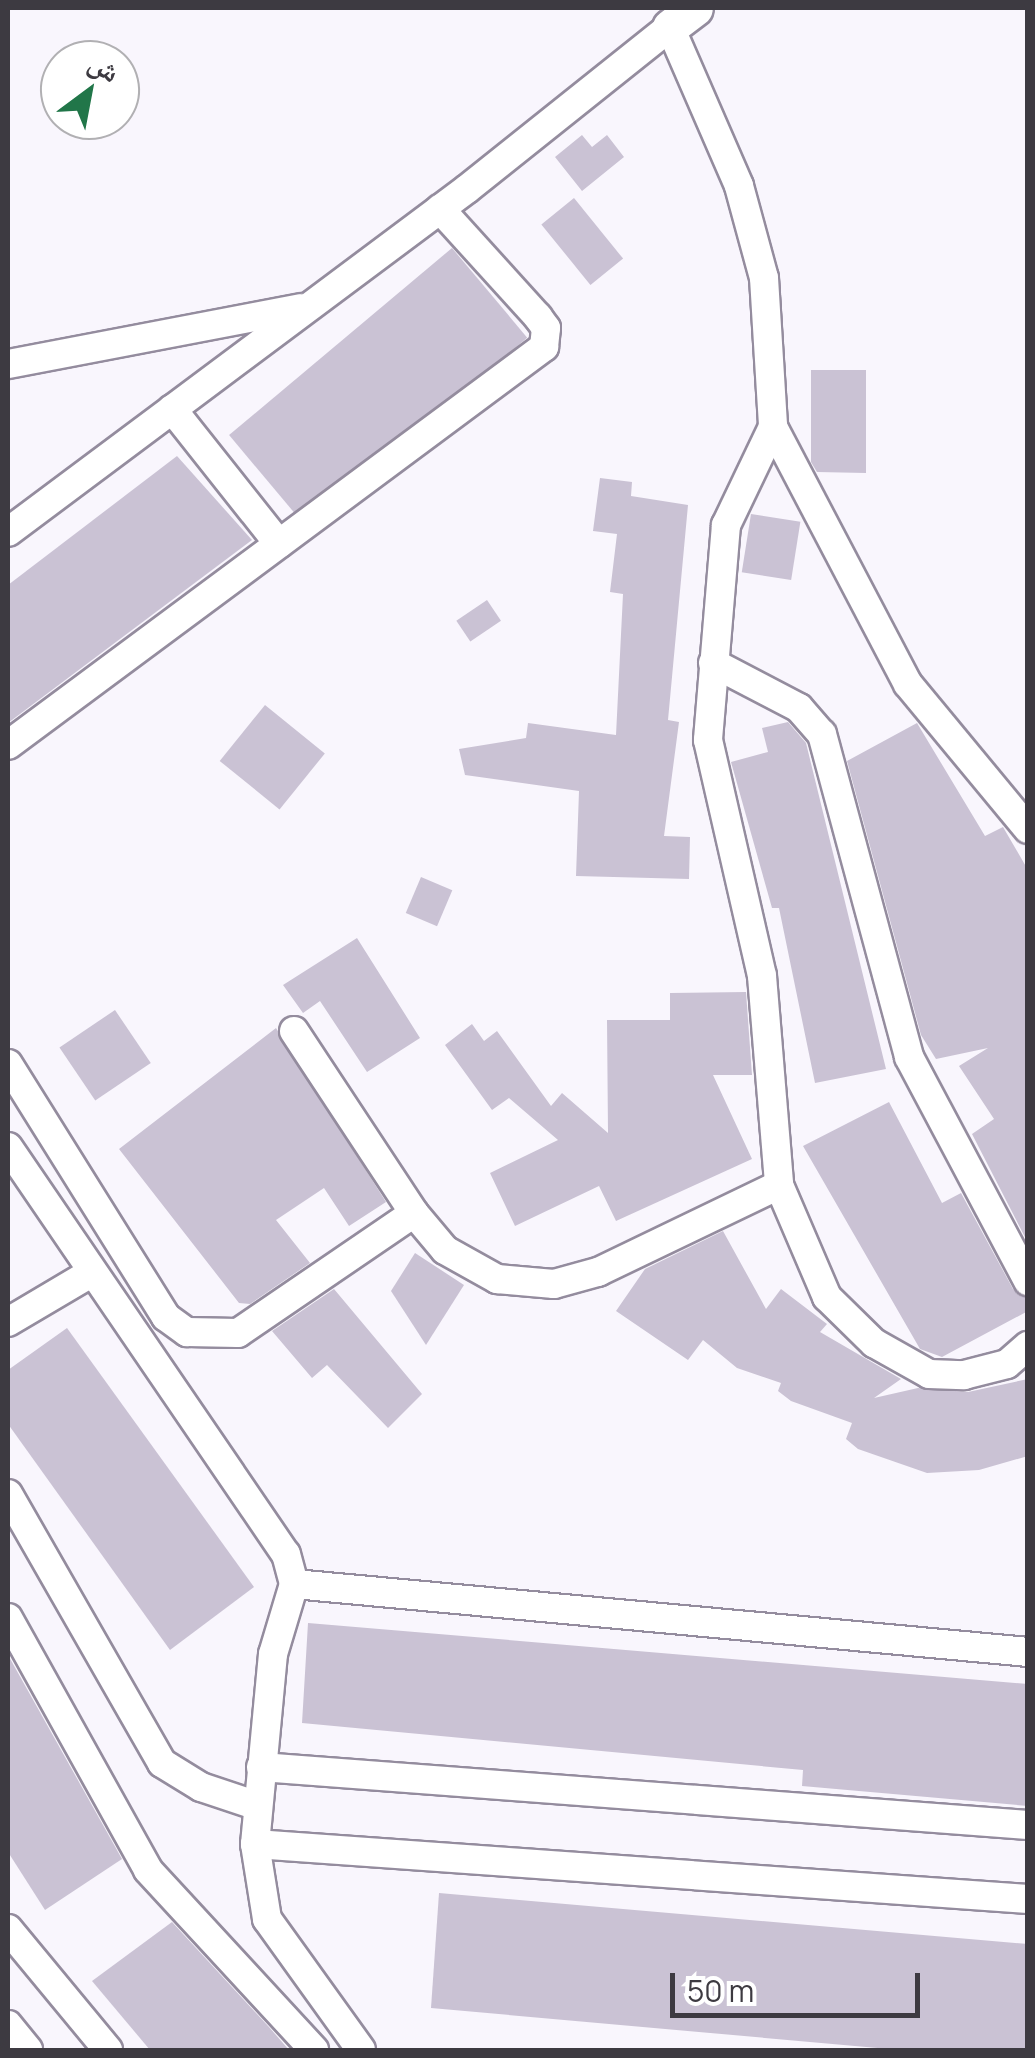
<!DOCTYPE html>
<meta charset="utf-8">
<style>
body{margin:0}
#map{position:relative;width:1035px;height:2058px;overflow:hidden;background:#f9f6fd;font-family:Manrope,"Noto Naskh Arabic",sans-serif}
div>[style]{position:absolute}
.building>*{inset:0;background:#cac2d4;transform-origin:0 0}
.roads{filter:drop-shadow(2px 0 #948c9e) drop-shadow(-2px 0 #948c9e) drop-shadow(0 2px #948c9e) drop-shadow(0 -2px #948c9e)}
.minor>*{height:28px;margin:-14px;padding:0 14px;transform-origin:14px;border-radius:14px;background:#fff}
.tertiary>*{height:35px;margin:-17.5px;padding:0 17.5px;transform-origin:17.5px;border-radius:17.5px;background:#fff}
span{translate:-50% -50%;white-space:nowrap;text-align:center;line-height:1.15;-webkit-text-stroke:8px #fff;paint-order:stroke}
.frame{position:absolute;inset:0;border:10px solid #3d3a41;pointer-events:none}
.north{position:absolute;left:40px;top:40px;width:100px;height:100px;box-sizing:border-box;background:#fff;border:2px solid #b1b0b3;border-radius:50%;rotate:32deg;font-size:28px;font-weight:700;line-height:40px;text-align:center;color:#3d3a41}
.north::after{content:'';display:block;margin:auto;width:35px;height:45px;background:#217649;clip-path:polygon(50% 0,100% 100%,50% 72%,0 100%)}
.scale{position:absolute;left:670px;top:1973px;width:250px;height:45px;box-sizing:border-box;border:5px solid #3d3a41;border-top:0;padding-left:12px;font-size:30px;line-height:35px;white-space:nowrap;color:#3d3a41;-webkit-text-stroke:8px #fff;paint-order:stroke}
</style>
<div id="map">
<div class="building">
<div style="clip-path:polygon(582px 135px,592px 147px,607px 135px,624px 157px,582px 191px,555px 157px)"></div>
<div style="left:574px;top:198px;width:78px;height:42px;rotate:51deg"></div>
<div style="left:452px;top:248px;width:117px;height:291px;rotate:50deg"></div>
<div style="clip-path:polygon(811px 370px,866px 370px,866px 473px,817px 472px,811px 462px)"></div>
<div style="clip-path:polygon(177px 456px,252px 540px,8px 723px,8px 585px)"></div>
<div style="clip-path:polygon(600px 478px,632px 482px,631px 496px,688px 505px,668px 720px,679px 722px,664px 836px,690px 837px,689px 879px,576px 876px,579px 791px,465px 775px,459px 749px,526px 738px,528px 723px,616px 735px,623px 594px,610px 592px,617px 534px,593px 531px)"></div>
<div style="left:751px;top:514px;width:50px;height:59px;rotate:9deg"></div>
<div style="left:487px;top:600px;width:25px;height:37px;rotate:56deg"></div>
<div style="left:265px;top:705px;width:77px;height:72px;rotate:39deg"></div>
<div style="clip-path:polygon(788px 722px,806px 743px,886px 1069px,815px 1083px,779px 908px,772px 908px,731px 762px,768px 752px,762px 728px)"></div>
<div style="clip-path:polygon(917px 723px,985px 836px,1003px 827px,1028px 870px,1028px 1243px,972px 1134px,994px 1119px,959px 1066px,988px 1048px,936px 1059px,921px 1035px,847px 761px)"></div>
<div style="left:421px;top:877px;width:34px;height:39px;rotate:23deg"></div>
<div style="clip-path:polygon(357px 938px,420px 1038px,367px 1072px,320px 1001px,303px 1013px,283px 985px)"></div>
<div style="clip-path:polygon(746px 992px,752px 1075px,713px 1075px,752px 1159px,616px 1221px,599px 1186px,515px 1226px,490px 1173px,558px 1140px,509px 1098px,492px 1110px,445px 1045px,472px 1024px,484px 1041px,497px 1031px,551px 1106px,562px 1093px,608px 1133px,607px 1020px,670px 1020px,670px 993px)"></div>
<div style="left:115px;top:1010px;width:64px;height:67px;rotate:56deg"></div>
<div style="clip-path:polygon(276px 1028px,386px 1202px,349px 1226px,324px 1188px,276px 1220px,310px 1263px,250px 1304px,239px 1303px,119px 1149px)"></div>
<div style="clip-path:polygon(889px 1102px,942px 1203px,961px 1193px,1013px 1289px,1028px 1298px,1028px 1311px,942px 1357px,920px 1349px,803px 1146px)"></div>
<div style="clip-path:polygon(723px 1231px,766px 1309px,781px 1289px,827px 1324px,820px 1332px,901px 1379px,874px 1398px,918px 1388px,968px 1392px,1028px 1379px,1028px 1456px,979px 1470px,927px 1473px,858px 1449px,846px 1439px,852px 1423px,791px 1401px,778px 1391px,781px 1383px,737px 1368px,703px 1340px,688px 1360px,616px 1311px,645px 1269px)"></div>
<div style="clip-path:polygon(415px 1253px,464px 1285px,426px 1345px,391px 1291px)"></div>
<div style="clip-path:polygon(334px 1289px,422px 1394px,388px 1428px,327px 1365px,312px 1378px,272px 1331px)"></div>
<div style="clip-path:polygon(67px 1328px,254px 1587px,170px 1650px,8px 1424px,8px 1370px)"></div>
<div style="clip-path:polygon(308px 1623px,1028px 1684px,1028px 1806px,802px 1786px,803px 1770px,302px 1723px)"></div>
<div style="clip-path:polygon(8px 1655px,122px 1859px,45px 1910px,8px 1852px)"></div>
<div style="clip-path:polygon(439px 1893px,1028px 1944px,1028px 2050px,900px 2050px,431px 2008px)"></div>
<div style="clip-path:polygon(172px 1922px,269px 2027px,289px 2050px,150px 2050px,92px 1981px)"></div>
</div>
<div class="roads">
<div class="minor">
<div style="left:8px;top:364px;width:298px;rotate:-10.8deg"></div>
<div style="left:172px;top:409px;width:172px;rotate:51.6deg"></div>
<div style="left:773px;top:427px;width:109px;rotate:115.6deg"></div>
<div style="left:726px;top:525px;width:216px;rotate:94.8deg"></div>
<div style="left:708px;top:740px;width:242px;rotate:77.1deg"></div>
<div style="left:762px;top:976px;width:210px;rotate:85.3deg"></div>
<div style="left:779px;top:1185px;width:122px;rotate:66.8deg"></div>
<div style="left:827px;top:1297px;width:66px;rotate:44.4deg"></div>
<div style="left:874px;top:1343px;width:63px;rotate:29.4deg"></div>
<div style="left:929px;top:1374px;width:35px;rotate:2deg"></div>
<div style="left:964px;top:1375px;width:44px;rotate:-14.3deg"></div>
<div style="left:1007px;top:1364px;width:28px;rotate:-41deg"></div>
<div style="left:8px;top:532px;width:573px;rotate:-36.77deg"></div>
<div style="left:467px;top:189px;width:260px;rotate:-38.6deg"></div>
<div style="left:670px;top:27px;width:173px;rotate:66.5deg"></div>
<div style="left:739px;top:186px;width:95px;rotate:74.8deg"></div>
<div style="left:764px;top:278px;width:149px;rotate:86.5deg"></div>
<div style="left:773px;top:427px;width:290px;rotate:62.3deg"></div>
<div style="left:908px;top:684px;width:188px;rotate:50.4deg"></div>
<div style="left:713px;top:663px;width:97px;rotate:27.6deg"></div>
<div style="left:799px;top:708px;width:35px;rotate:49deg"></div>
<div style="left:822px;top:734px;width:335px;rotate:74.9deg"></div>
<div style="left:909px;top:1057px;width:254px;rotate:62deg"></div>
<div style="left:8px;top:745px;width:668px;rotate:-36.6deg"></div>
<div style="left:544px;top:347px;width:19px;rotate:-84deg"></div>
<div style="left:546px;top:328px;width:14px;rotate:-126deg"></div>
<div style="left:538px;top:317px;width:146px;rotate:-132.2deg"></div>
<div style="left:294px;top:1031px;width:218px;rotate:56.6deg"></div>
<div style="left:414px;top:1213px;width:48px;rotate:50deg"></div>
<div style="left:445px;top:1250px;width:60px;rotate:29.1deg"></div>
<div style="left:497px;top:1279px;width:57px;rotate:5deg"></div>
<div style="left:554px;top:1284px;width:46px;rotate:-15.3deg"></div>
<div style="left:598px;top:1272px;width:201px;rotate:-25.7deg"></div>
<div style="left:8px;top:1064px;width:298px;rotate:58deg"></div>
<div style="left:166px;top:1317px;width:26px;rotate:36deg"></div>
<div style="left:187px;top:1332px;width:51px;rotate:1.1deg"></div>
<div style="left:238px;top:1333px;width:213px;rotate:-34.3deg"></div>
<div style="left:8px;top:1147px;width:493px;rotate:55.7deg"></div>
<div style="left:286px;top:1554px;width:31px;rotate:75deg"></div>
<div style="left:294px;top:1584px;width:73px;rotate:106.7deg"></div>
<div style="left:273px;top:1654px;width:191px;rotate:95.4deg"></div>
<div style="left:255px;top:1844px;width:76px;rotate:80.9deg"></div>
<div style="left:267px;top:1919px;width:161px;rotate:54.3deg"></div>
<div style="left:8px;top:1322px;width:96px;rotate:-30.6deg"></div>
<div style="left:8px;top:1494px;width:310px;rotate:60.2deg"></div>
<div style="left:162px;top:1763px;width:46px;rotate:31.6deg"></div>
<div style="left:201px;top:1787px;width:60px;rotate:18.4deg"></div>
<div style="left:294px;top:1584px;width:737px;rotate:5.29deg"></div>
<div style="left:8px;top:1618px;width:288px;rotate:60.9deg"></div>
<div style="left:148px;top:1870px;width:245px;rotate:47.3deg"></div>
<div style="left:261px;top:1767px;width:769px;rotate:4.32deg"></div>
<div style="left:255px;top:1844px;width:775px;rotate:4.07deg"></div>
<div style="left:8px;top:1929px;width:157px;rotate:50.4deg"></div>
<div style="left:8px;top:2025px;width:32px;rotate:51deg"></div>
</div>
<div class="tertiary">
<div style="left:670px;top:27px;width:31px;rotate:-37deg"></div>
</div>
</div>
<div class="frame"></div>
<div class="north">ش</div>
<div class="scale">50 m</div>
</div>
